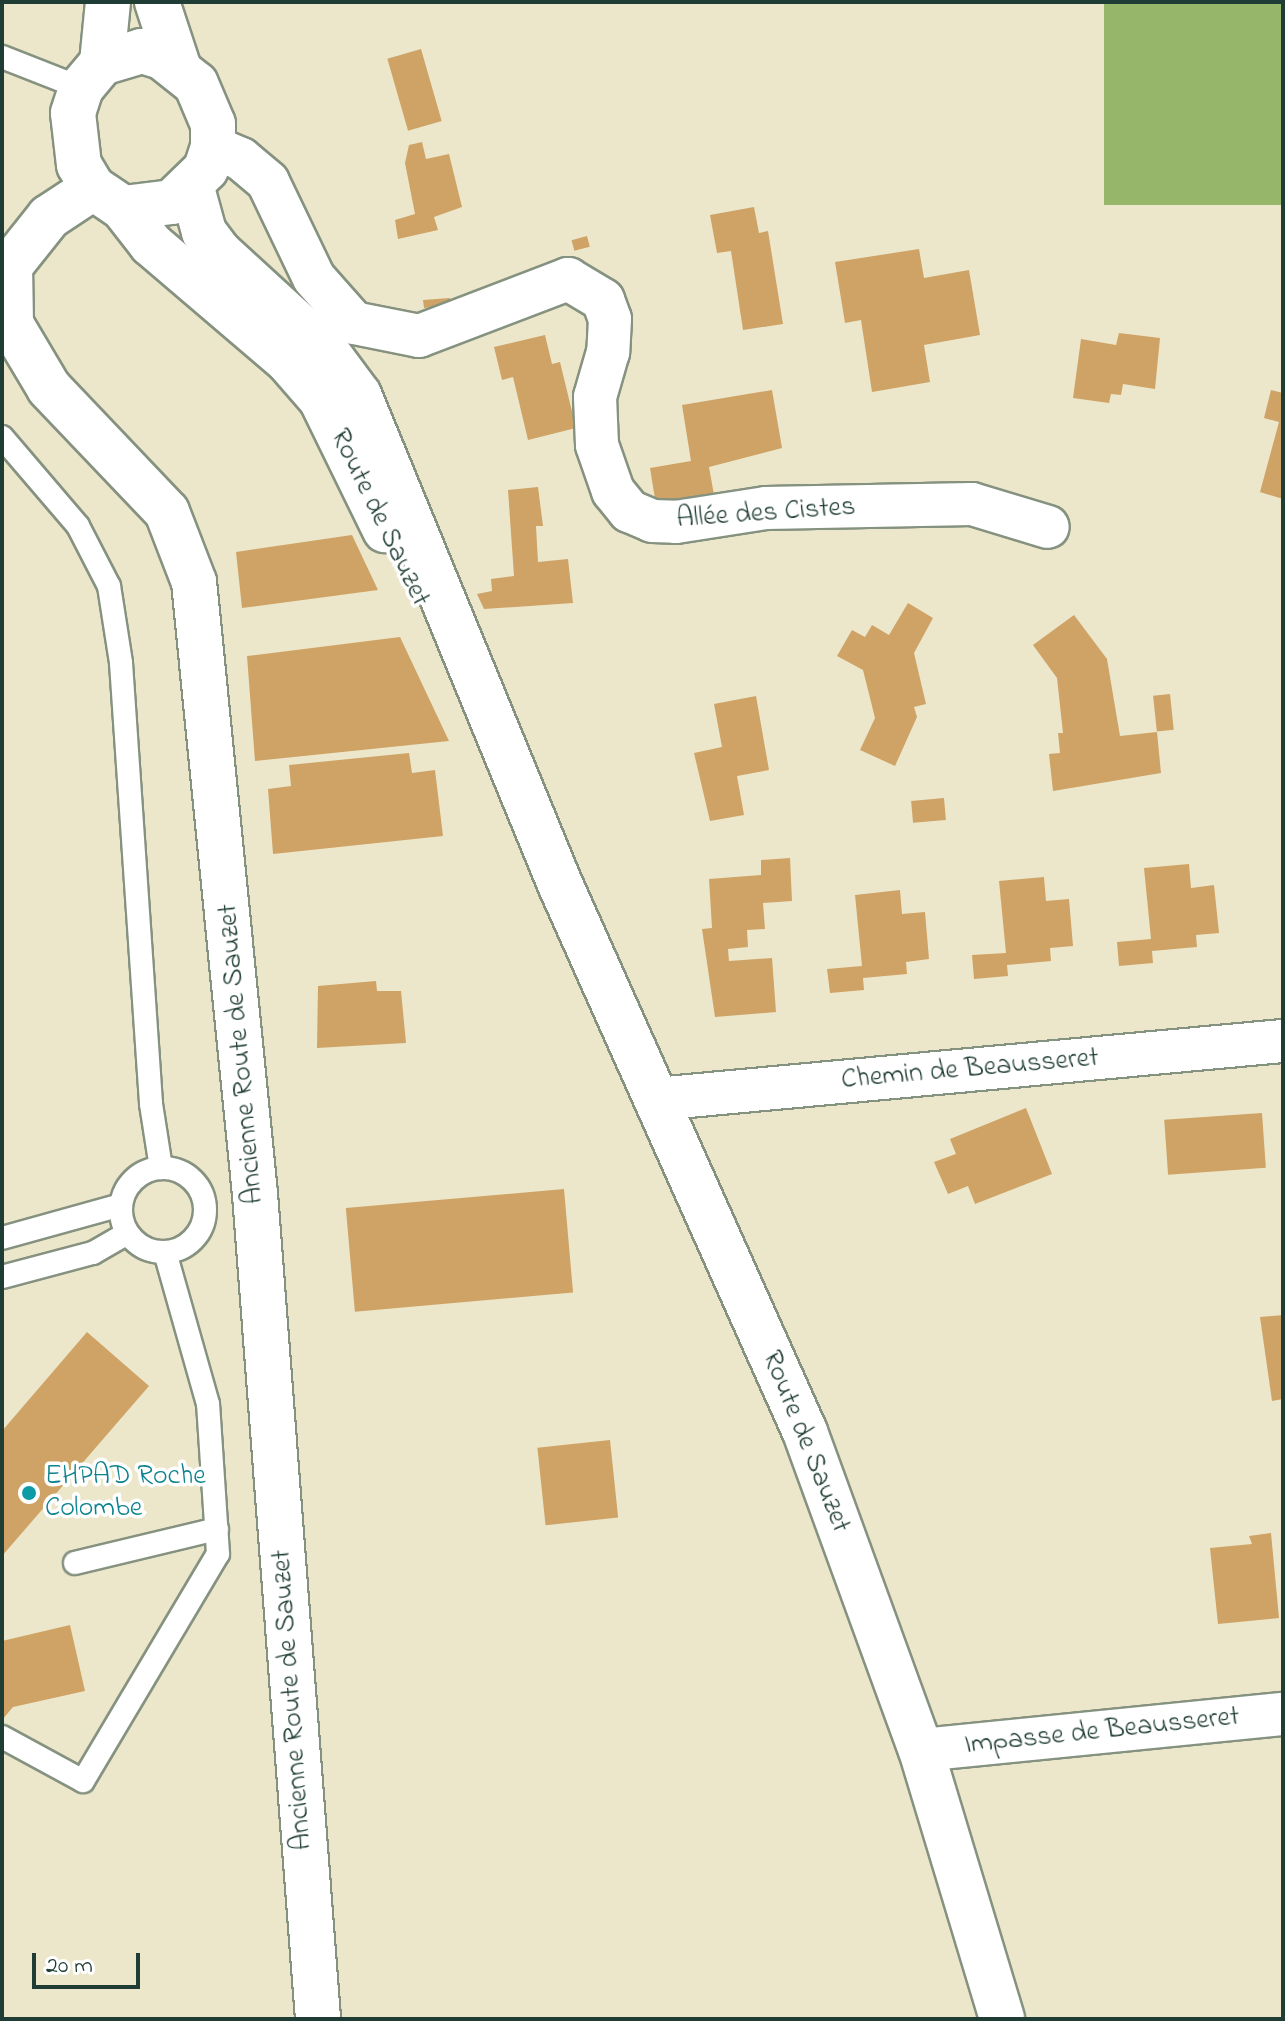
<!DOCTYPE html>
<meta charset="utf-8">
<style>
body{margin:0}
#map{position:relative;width:1285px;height:2021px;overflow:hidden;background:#ece7cb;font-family:"Indie Flower",sans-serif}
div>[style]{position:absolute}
.forest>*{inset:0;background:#96b66a;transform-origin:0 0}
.building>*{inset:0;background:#cfa365;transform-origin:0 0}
.roads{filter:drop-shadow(2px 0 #869280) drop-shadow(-2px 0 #869280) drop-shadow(0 2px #869280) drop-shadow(0 -2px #869280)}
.service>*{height:22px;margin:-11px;padding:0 11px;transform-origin:11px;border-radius:11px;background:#fff}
.service>.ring{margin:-11px;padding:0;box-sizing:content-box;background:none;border:22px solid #fff;border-radius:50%}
.minor>*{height:42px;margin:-21px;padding:0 21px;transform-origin:21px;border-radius:21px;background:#fff}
.tertiary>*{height:44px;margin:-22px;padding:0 22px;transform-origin:22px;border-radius:22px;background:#fff}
.secondary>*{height:44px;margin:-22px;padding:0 22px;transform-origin:22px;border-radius:22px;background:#fff}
.dots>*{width:22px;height:22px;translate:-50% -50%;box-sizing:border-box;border:4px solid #fff;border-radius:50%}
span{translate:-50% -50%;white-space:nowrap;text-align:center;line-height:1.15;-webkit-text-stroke:7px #fff;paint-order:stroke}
.street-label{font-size:28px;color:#1f3d34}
.culture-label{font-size:28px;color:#0d838f}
.left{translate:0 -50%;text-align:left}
.frame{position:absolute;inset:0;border:4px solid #1f3d34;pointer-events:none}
.scale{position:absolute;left:32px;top:1953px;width:108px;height:36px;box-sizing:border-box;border:4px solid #1f3d34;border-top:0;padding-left:10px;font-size:24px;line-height:28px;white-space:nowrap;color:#1f3d34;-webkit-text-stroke:6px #fff;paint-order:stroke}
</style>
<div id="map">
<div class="forest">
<div style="left:1104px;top:2px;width:179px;height:203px"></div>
</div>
<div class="building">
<div style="left:421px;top:49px;width:75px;height:35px;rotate:74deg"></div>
<div style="clip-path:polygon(422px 142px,426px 159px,449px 154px,462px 207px,434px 217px,438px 230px,398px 239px,395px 220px,415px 214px,405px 163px,409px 145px)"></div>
<div style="clip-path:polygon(754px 207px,759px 233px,768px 231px,783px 324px,743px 330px,731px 251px,717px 253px,710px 215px)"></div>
<div style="left:587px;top:236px;width:11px;height:16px;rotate:75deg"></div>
<div style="clip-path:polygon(919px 249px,924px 278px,969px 270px,980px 335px,924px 345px,930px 382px,872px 392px,861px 320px,845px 323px,835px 262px)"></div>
<div style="clip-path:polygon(450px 298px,450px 305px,424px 308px,423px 300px)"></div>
<div style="clip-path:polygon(1119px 333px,1160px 338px,1155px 389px,1123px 384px,1121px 395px,1111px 394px,1109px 403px,1073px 398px,1081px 339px,1116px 345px)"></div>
<div style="clip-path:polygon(545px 335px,552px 364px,560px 362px,576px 428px,528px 440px,513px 377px,502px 380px,494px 347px)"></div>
<div style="clip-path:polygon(772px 390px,782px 448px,709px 467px,714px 495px,656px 505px,650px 468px,691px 461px,682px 405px)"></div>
<div style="clip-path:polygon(1271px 390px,1283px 393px,1283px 499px,1260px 492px,1279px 422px,1264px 418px)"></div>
<div style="clip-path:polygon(538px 487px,543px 526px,536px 526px,538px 562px,568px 559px,573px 603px,484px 609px,477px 594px,492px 591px,491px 579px,514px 576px,508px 490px)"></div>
<div style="clip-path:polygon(352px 535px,378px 590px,242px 608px,236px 552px)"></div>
<div style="clip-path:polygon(908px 603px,933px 618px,914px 653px,926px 704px,914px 707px,917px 717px,895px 766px,860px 750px,875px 718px,863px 670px,837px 656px,852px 630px,865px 637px,872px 625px,889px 635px)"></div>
<div style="clip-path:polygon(1074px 615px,1107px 659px,1120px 736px,1157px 732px,1161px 773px,1053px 791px,1049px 754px,1060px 753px,1058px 733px,1063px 733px,1057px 678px,1033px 645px)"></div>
<div style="clip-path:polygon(400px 637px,449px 741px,255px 761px,247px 656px)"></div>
<div style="left:1170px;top:694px;width:36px;height:17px;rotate:84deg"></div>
<div style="clip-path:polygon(756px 696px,769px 770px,737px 776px,744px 815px,710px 821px,694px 753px,722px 747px,714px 704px)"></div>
<div style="clip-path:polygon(409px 753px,412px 773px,435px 770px,443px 836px,273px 854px,268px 789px,291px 786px,289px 765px)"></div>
<div style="left:944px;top:798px;width:22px;height:33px;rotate:85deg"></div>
<div style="clip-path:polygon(790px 858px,792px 901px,763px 903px,765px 929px,747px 930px,748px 947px,728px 949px,729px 961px,772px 958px,776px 1012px,715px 1017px,702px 929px,712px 928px,709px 879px,761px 875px,761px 860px)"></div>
<div style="clip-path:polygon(1189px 864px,1191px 888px,1214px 885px,1219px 933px,1196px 935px,1197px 947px,1152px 951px,1153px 963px,1119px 966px,1117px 942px,1151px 939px,1144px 868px)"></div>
<div style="clip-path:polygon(1044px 877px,1046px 901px,1069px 899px,1073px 946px,1050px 948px,1051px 961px,1007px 965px,1008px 976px,974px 979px,972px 955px,1006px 953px,999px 881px)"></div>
<div style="clip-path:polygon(900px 890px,902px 914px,925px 912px,929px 959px,906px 962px,907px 974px,863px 978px,864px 990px,830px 993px,827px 969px,862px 966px,855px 895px)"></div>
<div style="clip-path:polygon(376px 981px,377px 991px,401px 991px,406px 1043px,317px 1048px,318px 986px)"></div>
<div style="clip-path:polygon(1026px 1108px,1052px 1174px,975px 1204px,968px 1186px,948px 1194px,934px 1162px,956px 1154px,950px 1139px)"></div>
<div style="left:1262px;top:1113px;width:55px;height:98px;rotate:86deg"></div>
<div style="left:564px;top:1189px;width:104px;height:219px;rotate:85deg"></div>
<div style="clip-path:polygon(1283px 1315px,1283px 1399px,1272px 1401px,1260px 1317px)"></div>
<div style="clip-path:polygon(87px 1332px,149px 1386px,2px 1556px,2px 1431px)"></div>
<div style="left:610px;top:1440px;width:78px;height:73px;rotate:84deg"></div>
<div style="clip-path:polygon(1271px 1533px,1279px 1618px,1218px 1624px,1210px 1548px,1252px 1544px,1249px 1536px)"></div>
<div style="clip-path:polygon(70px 1625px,85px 1691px,13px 1707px,2px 1720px,2px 1641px)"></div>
</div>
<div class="roads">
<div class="service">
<div style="left:2px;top:57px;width:85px;rotate:21.4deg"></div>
<div style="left:2px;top:437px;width:117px;rotate:49.5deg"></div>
<div style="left:78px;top:526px;width:68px;rotate:62.7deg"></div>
<div style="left:109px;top:586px;width:78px;rotate:81.1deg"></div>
<div style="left:121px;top:663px;width:442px;rotate:86.1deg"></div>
<div style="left:151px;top:1104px;width:65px;rotate:81.1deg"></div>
<div class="ring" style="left:121px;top:1168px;width:62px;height:62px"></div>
<div style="left:2px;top:1238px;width:123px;rotate:-15.5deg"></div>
<div style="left:2px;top:1277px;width:94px;rotate:-14.8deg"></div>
<div style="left:93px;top:1253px;width:39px;rotate:-30deg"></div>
<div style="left:75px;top:1563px;width:146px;rotate:-13.5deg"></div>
<div style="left:2px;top:1737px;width:92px;rotate:28.5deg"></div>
<div style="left:83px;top:1781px;width:264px;rotate:-59.3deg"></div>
<div style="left:218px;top:1554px;width:150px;rotate:-93.8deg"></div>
<div style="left:208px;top:1404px;width:158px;rotate:-105.8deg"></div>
</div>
<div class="minor">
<div style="left:213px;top:147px;width:30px;rotate:23deg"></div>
<div style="left:241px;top:159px;width:35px;rotate:40deg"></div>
<div style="left:268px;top:182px;width:106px;rotate:64.4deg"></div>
<div style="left:314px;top:278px;width:60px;rotate:48.4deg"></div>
<div style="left:354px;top:323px;width:66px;rotate:11.3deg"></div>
<div style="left:419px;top:336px;width:160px;rotate:-20.9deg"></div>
<div style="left:568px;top:279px;width:41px;rotate:31deg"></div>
<div style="left:603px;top:300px;width:20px;rotate:70deg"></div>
<div style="left:610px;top:319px;width:33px;rotate:93deg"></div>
<div style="left:608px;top:352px;width:47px;rotate:106.1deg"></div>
<div style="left:595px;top:397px;width:48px;rotate:87.6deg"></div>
<div style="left:597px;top:445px;width:49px;rotate:70.8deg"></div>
<div style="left:613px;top:491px;width:26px;rotate:51deg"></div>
<div style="left:629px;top:511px;width:25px;rotate:23deg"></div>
<div style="left:652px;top:521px;width:24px;rotate:2deg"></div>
<div style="left:676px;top:522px;width:91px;rotate:-8.8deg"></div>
<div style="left:766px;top:508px;width:206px;rotate:-1.1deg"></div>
<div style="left:972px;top:504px;width:79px;rotate:16.8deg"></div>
<div style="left:656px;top:1099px;width:630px;rotate:-5.29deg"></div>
<div style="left:921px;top:1750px;width:364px;rotate:-5.7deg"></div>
</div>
<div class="tertiary">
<div style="left:93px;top:188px;width:53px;rotate:146.6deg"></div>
<div style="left:49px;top:217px;width:63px;rotate:128.5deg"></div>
<div style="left:10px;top:266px;width:58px;rotate:89deg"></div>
<div style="left:11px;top:324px;width:74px;rotate:59.3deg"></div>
<div style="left:49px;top:388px;width:171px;rotate:46.4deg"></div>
<div style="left:167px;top:512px;width:75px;rotate:68.9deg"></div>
<div style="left:194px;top:582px;width:615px;rotate:84.31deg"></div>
<div style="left:255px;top:1194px;width:827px;rotate:85.63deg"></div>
</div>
<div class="secondary">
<div style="left:157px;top:2px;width:71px;rotate:71.8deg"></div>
<div style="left:142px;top:51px;width:21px;rotate:17deg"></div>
<div style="left:162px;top:57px;width:43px;rotate:38.5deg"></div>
<div style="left:196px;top:84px;width:43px;rotate:67deg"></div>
<div style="left:213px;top:124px;width:23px;rotate:90deg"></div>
<div style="left:213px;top:147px;width:23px;rotate:108deg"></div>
<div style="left:206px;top:169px;width:47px;rotate:135.9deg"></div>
<div style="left:172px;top:202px;width:49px;rotate:173deg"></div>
<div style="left:123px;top:208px;width:36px;rotate:-146deg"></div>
<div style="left:93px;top:188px;width:27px;rotate:-121deg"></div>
<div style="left:79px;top:165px;width:52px;rotate:-96.6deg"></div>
<div style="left:73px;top:113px;width:26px;rotate:-72deg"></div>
<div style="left:81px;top:88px;width:33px;rotate:-50deg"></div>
<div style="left:102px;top:63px;width:42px;rotate:-16.7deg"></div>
<div style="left:102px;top:63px;width:61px;rotate:-84.4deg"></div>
<div style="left:192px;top:188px;width:46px;rotate:74.7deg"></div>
<div style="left:204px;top:232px;width:25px;rotate:53deg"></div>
<div style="left:219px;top:252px;width:144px;rotate:42.5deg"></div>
<div style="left:325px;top:349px;width:57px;rotate:53.5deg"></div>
<div style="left:359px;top:395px;width:529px;rotate:67.66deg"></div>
<div style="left:560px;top:884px;width:600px;rotate:65.91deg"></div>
<div style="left:805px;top:1432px;width:338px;rotate:70deg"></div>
<div style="left:921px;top:1750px;width:281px;rotate:73.2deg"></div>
<div style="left:123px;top:208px;width:46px;rotate:52.1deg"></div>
<div style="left:151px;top:244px;width:179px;rotate:40.5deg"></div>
<div style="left:287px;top:360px;width:52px;rotate:48.9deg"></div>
<div style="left:321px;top:399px;width:146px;rotate:64deg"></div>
</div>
</div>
<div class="dots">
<div style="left:29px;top:1493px;background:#0f9aa8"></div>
</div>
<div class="street-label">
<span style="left:766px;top:514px;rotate:-4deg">Allée des Cistes</span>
<span style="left:379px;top:518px;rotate:64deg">Route de Sauzet</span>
<span style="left:242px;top:1054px;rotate:-95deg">Ancienne Route de Sauzet</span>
<span style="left:970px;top:1070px;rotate:-5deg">Chemin de Beausseret</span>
<span style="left:805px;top:1442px;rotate:68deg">Route de Sauzet</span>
<span style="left:293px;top:1700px;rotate:-94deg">Ancienne Route de Sauzet</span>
<span style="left:1102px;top:1732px;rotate:-6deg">Impasse de Beausseret</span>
</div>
<div class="culture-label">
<span class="left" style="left:45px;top:1493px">EHPAD Roche<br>Colombe</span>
</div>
<div class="frame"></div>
<div class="scale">20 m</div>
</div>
